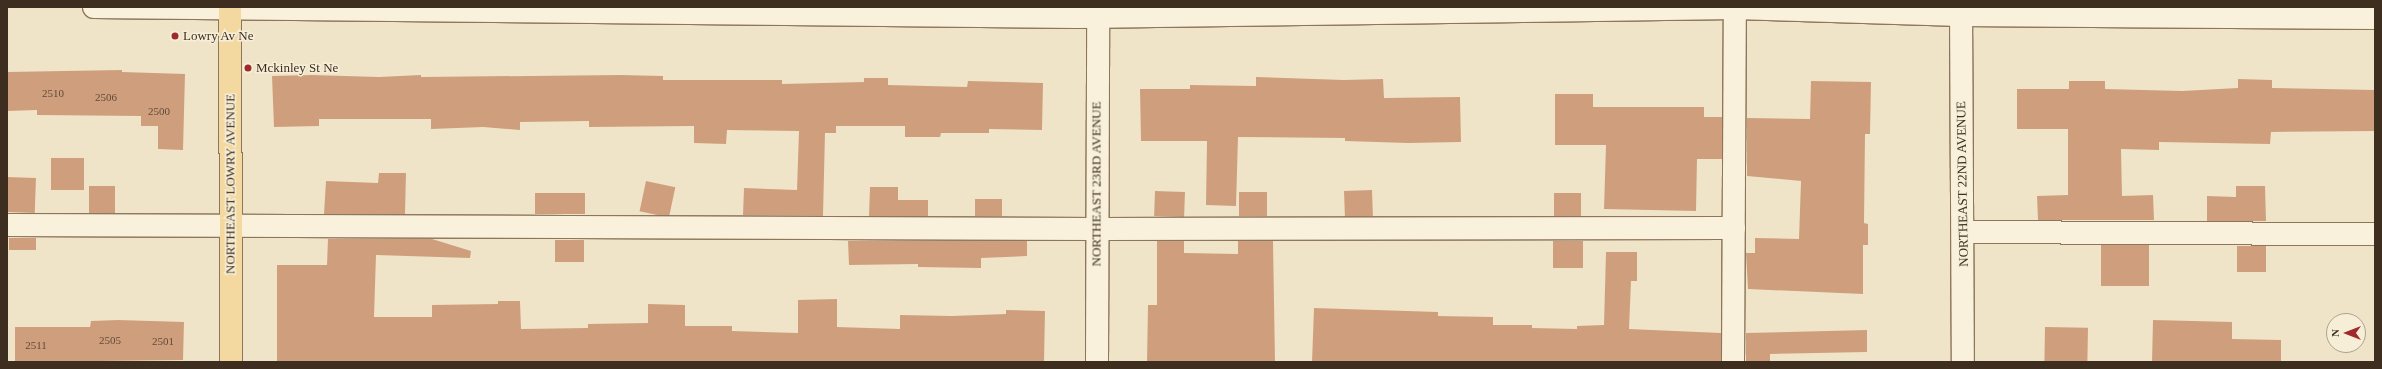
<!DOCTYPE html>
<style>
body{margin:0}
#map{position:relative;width:2382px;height:369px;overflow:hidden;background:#f0e4c8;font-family:Georgia,serif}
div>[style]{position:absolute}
.building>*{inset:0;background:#cf9f7d;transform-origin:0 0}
.roads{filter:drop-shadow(1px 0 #8d765c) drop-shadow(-1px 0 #8d765c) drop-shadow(0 1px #8d765c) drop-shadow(0 -1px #8d765c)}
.minor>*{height:22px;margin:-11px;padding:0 11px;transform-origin:11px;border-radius:11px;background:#faf1dc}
.major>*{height:22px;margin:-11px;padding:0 11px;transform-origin:11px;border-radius:11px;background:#f3d9a0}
.dots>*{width:11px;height:11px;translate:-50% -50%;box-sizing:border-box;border:2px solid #f7eed8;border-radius:50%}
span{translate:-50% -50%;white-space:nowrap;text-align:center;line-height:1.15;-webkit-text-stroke:3px #f7eed8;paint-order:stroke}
.number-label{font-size:11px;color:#624a37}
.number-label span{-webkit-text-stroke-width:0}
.poi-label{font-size:13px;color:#3d2e20}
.left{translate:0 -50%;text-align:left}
.street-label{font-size:13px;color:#3d2e20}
.frame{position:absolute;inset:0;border:8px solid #3d2e20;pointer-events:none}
.north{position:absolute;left:2326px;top:313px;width:40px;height:40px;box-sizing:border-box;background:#f7eed8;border:1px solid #ada18e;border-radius:50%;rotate:270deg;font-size:11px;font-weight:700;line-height:16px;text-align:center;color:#3d2e20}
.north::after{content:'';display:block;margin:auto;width:14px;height:18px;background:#9e2a2b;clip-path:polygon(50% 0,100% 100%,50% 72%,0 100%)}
</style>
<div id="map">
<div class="building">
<div style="clip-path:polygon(122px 70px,122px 72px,185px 74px,183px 150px,158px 149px,158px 126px,141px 126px,141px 116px,37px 115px,37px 110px,7px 111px,7px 72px)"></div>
<div style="clip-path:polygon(311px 75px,379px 77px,421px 75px,421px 77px,620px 75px,663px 76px,663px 80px,782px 80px,782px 84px,864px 82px,864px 78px,888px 78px,888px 85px,967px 87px,968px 81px,1043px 83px,1042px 130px,989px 129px,989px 133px,941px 133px,940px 137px,905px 137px,905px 126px,836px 126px,836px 133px,825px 133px,823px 216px,743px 215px,744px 188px,797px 190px,799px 131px,727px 130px,726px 144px,694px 143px,694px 126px,589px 127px,589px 121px,520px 122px,520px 130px,483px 127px,431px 129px,431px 119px,319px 119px,319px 126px,274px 127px,272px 76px)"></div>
<div style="clip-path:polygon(1256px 77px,1344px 80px,1383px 79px,1384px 98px,1460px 97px,1461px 142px,1408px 143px,1345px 141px,1345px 138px,1238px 137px,1236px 206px,1206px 205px,1207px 141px,1141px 141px,1140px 89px,1190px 89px,1190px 85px,1256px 86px)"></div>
<div style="clip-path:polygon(2238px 79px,2272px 80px,2272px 88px,2375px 90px,2375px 131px,2271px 132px,2270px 144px,2159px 142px,2159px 150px,2121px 149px,2122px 196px,2153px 195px,2154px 220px,2038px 220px,2037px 196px,2068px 195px,2068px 129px,2017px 129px,2017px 89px,2069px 89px,2069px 81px,2105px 81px,2105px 89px,2182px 91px,2238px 88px)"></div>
<div style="clip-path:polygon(1811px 81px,1871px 82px,1870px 134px,1865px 134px,1864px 223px,1868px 224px,1868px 245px,1863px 245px,1863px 294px,1748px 289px,1746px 253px,1755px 253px,1755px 238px,1799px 239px,1801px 181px,1747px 176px,1747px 118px,1810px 119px)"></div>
<div style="clip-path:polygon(1555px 94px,1593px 94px,1593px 107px,1704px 107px,1704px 117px,1722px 117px,1722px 159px,1697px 159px,1696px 211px,1604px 209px,1606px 145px,1555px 145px)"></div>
<div style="left:51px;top:158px;width:33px;height:32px"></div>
<div style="clip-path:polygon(379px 173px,406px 173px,405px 214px,324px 214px,326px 181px,378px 183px)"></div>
<div style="left:7px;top:177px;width:29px;height:35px;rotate:2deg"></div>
<div style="left:646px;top:181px;width:30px;height:31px;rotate:12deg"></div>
<div style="left:89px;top:186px;width:26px;height:27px"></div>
<div style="clip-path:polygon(2236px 186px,2265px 186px,2266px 221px,2207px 221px,2207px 196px,2236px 197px)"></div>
<div style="clip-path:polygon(870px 187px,898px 187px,898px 200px,928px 200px,928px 216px,869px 216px)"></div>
<div style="left:1372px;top:190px;width:26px;height:28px;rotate:88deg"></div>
<div style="left:1155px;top:191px;width:30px;height:25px;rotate:2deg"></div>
<div style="left:1239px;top:192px;width:28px;height:24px"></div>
<div style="left:535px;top:193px;width:50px;height:21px"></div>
<div style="left:1554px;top:193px;width:27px;height:23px"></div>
<div style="left:975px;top:199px;width:27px;height:17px"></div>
<div style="left:9px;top:238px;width:27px;height:12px"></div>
<div style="clip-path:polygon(328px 239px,432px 239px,471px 251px,470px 258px,376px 255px,374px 317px,432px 317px,432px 305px,498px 304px,498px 301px,520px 301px,521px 329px,588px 328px,588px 324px,648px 323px,648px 304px,685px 305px,685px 326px,732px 326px,732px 331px,798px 333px,798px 300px,837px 299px,837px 327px,900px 329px,900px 315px,952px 316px,1006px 314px,1006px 310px,1045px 311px,1044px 362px,277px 362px,277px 265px,327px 265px)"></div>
<div style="left:555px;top:240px;width:29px;height:22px"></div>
<div style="clip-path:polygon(848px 241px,1027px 241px,1027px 256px,981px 258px,981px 268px,918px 267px,918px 264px,849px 265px)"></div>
<div style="clip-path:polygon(1157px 241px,1184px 241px,1184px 253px,1238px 254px,1238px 241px,1273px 241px,1275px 362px,1147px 362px,1148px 305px,1157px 305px)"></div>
<div style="left:1553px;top:241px;width:30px;height:27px"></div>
<div style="left:2101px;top:245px;width:48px;height:41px"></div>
<div style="left:2237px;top:246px;width:29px;height:26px"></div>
<div style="clip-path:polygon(1606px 252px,1637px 252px,1637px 281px,1631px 281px,1629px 329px,1721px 333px,1721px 362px,1312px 362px,1314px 308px,1438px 312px,1438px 316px,1493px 317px,1493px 325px,1532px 325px,1532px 328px,1577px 329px,1577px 326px,1604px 325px)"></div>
<div style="clip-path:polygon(118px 320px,184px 322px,183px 360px,15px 362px,15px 327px,90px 327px,91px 321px)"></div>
<div style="clip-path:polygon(2153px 320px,2232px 322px,2232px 339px,2281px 340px,2281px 362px,2152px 362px)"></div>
<div style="left:2045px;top:327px;width:43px;height:35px;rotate:1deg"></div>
<div style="clip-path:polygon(1867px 330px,1867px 352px,1770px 354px,1770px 361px,1746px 361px,1746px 333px)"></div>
</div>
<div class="roads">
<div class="minor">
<div style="left:94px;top:7px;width:983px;rotate:0.58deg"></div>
<div style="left:1077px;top:17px;width:658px;rotate:-0.78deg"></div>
<div style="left:1735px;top:8px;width:225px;rotate:1.8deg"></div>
<div style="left:1960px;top:15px;width:415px;rotate:0.4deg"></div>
<div style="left:1961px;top:7px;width:355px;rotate:89.7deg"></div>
<div style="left:7px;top:225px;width:1090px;rotate:0.21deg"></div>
<div style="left:1097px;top:229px;width:637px;rotate:-0.09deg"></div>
<div style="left:1964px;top:232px;width:411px;rotate:0.3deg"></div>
<div style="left:1097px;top:362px;width:355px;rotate:-89.8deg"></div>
<div style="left:1733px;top:362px;width:355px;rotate:-89.7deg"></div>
</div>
<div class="major">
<div style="left:230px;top:7px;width:355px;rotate:89.8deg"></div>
</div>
</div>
<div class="dots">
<div style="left:175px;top:36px;background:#9e2a2b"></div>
<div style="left:248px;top:68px;background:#9e2a2b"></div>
</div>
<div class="number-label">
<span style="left:53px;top:93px">2510</span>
<span style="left:106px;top:97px">2506</span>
<span style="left:159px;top:111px">2500</span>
<span style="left:110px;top:340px">2505</span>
<span style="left:163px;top:341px">2501</span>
<span style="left:36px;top:345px">2511</span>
</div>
<div class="poi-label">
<span class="left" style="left:183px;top:36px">Lowry Av Ne</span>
<span class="left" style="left:256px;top:68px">Mckinley St Ne</span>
</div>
<div class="street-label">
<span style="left:231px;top:184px;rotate:-90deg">NORTHEAST LOWRY AVENUE</span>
<span style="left:1097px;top:184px;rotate:-90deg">NORTHEAST 23RD AVENUE</span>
<span style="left:1963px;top:184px;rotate:-91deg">NORTHEAST 22ND AVENUE</span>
</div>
<div class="frame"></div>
<div class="north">N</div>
</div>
